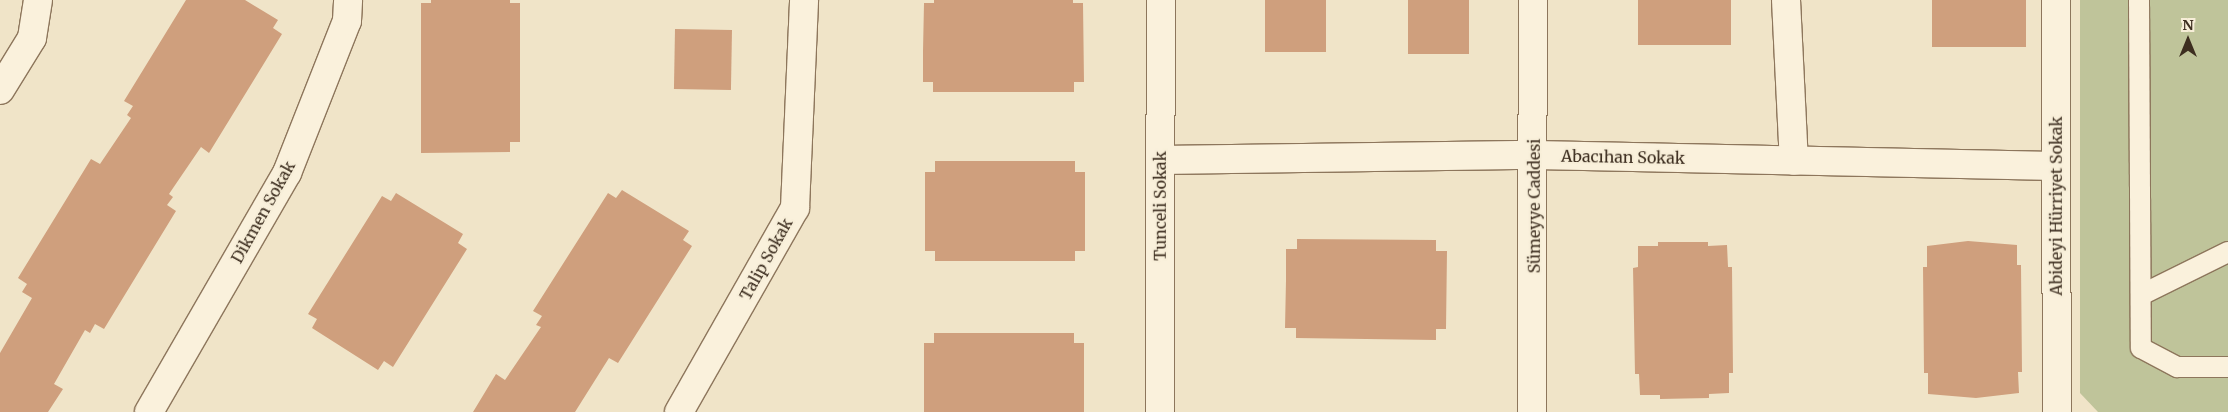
<!DOCTYPE html>
<meta charset="utf-8">
<style>
body{margin:0}
#map{position:relative;width:2228px;height:412px;overflow:hidden;background:#f0e4c8;font-family:Merriweather,serif}
div>[style]{position:absolute}
.cemetery>*{inset:0;background:#bfc49a}
.building>*{inset:0;background:#cf9f7d;transform-origin:0 0}
.roads{filter:drop-shadow(1px 0 #8d765c) drop-shadow(-1px 0 #8d765c) drop-shadow(0 1px #8d765c) drop-shadow(0 -1px #8d765c)}
.lane>*{height:20px;margin:-10px;padding:0 10px;transform-origin:10px;border-radius:10px;background:#faf1dc}
.street>*{height:28px;margin:-14px;padding:0 14px;transform-origin:14px;border-radius:14px;background:#faf1dc}
.secondary>*{height:28px;margin:-14px;padding:0 14px;transform-origin:14px;border-radius:14px;background:#faf1dc}
span{translate:-50% -50%;white-space:nowrap;text-align:center;line-height:1.15;-webkit-text-stroke:4px #f7eed8;paint-order:stroke}
.street-label{font-size:16px;color:#3d2e20}
.north{position:absolute;left:2163px;top:15px;width:50px;height:50px;-webkit-text-stroke:4px #f7eed8;paint-order:stroke;rotate:0deg;font-size:14px;font-weight:700;line-height:20px;text-align:center;color:#3d2e20}
.north::after{content:'';display:block;margin:auto;width:18px;height:22px;background:#3d2e20;clip-path:polygon(50% 0,100% 100%,50% 72%,0 100%)}
</style>
<div id="map">
<div class="cemetery">
<div style="clip-path:polygon(2080px 0,2228px 0,2228px 412px,2098px 412px,2080px 393px)"></div>
</div>
<div class="building">
<div style="clip-path:polygon(186px 0,245px 0,278px 20px,273px 28px,282px 34px,209px 153px,201px 147px,169px 194px,173px 197px,167px 205px,176px 211px,104px 329px,95px 324px,90px 333px,85px 330px,54px 384px,63px 389px,48px 412px,0 412px,0 353px,32px 298px,22px 292px,27px 284px,18px 278px,91px 159px,100px 164px,131px 118px,127px 115px,133px 106px,124px 101px)"></div>
<div style="clip-path:polygon(431px 0,510px 0,510px 3px,520px 3px,520px 142px,510px 142px,510px 152px,421px 153px,421px 3px,431px 3px)"></div>
<div style="clip-path:polygon(934px 0,1073px 0,1073px 3px,1083px 3px,1084px 82px,1074px 82px,1074px 92px,933px 92px,933px 82px,923px 82px,923px 51px,924px 3px,934px 3px)"></div>
<div style="left:1265px;top:0;width:61px;height:52px"></div>
<div style="left:1408px;top:0;width:61px;height:54px"></div>
<div style="left:1638px;top:0;width:93px;height:45px"></div>
<div style="left:1932px;top:0;width:94px;height:47px"></div>
<div style="left:675px;top:29px;width:57px;height:60px;rotate:1deg"></div>
<div style="clip-path:polygon(935px 161px,1075px 161px,1075px 172px,1085px 172px,1085px 251px,1075px 251px,1075px 261px,935px 261px,935px 251px,925px 251px,925px 172px,935px 172px)"></div>
<div style="clip-path:polygon(622px 190px,689px 231px,683px 240px,692px 246px,618px 363px,609px 358px,575px 412px,473px 412px,496px 374px,505px 380px,541px 327px,536px 325px,542px 316px,533px 311px,608px 193px,616px 198px)"></div>
<div style="clip-path:polygon(396px 193px,463px 234px,458px 243px,467px 249px,393px 367px,384px 361px,378px 370px,312px 328px,317px 319px,308px 314px,382px 196px,391px 201px)"></div>
<div style="clip-path:polygon(1297px 239px,1436px 240px,1436px 251px,1447px 251px,1446px 329px,1436px 329px,1436px 340px,1296px 338px,1296px 328px,1285px 328px,1286px 280px,1286px 249px,1297px 249px)"></div>
<div style="clip-path:polygon(1968px 241px,2017px 245px,2017px 265px,2021px 265px,2022px 372px,2018px 372px,2019px 393px,1976px 398px,1928px 394px,1928px 373px,1924px 373px,1923px 267px,1927px 267px,1927px 246px)"></div>
<div style="clip-path:polygon(1658px 242px,1708px 242px,1708px 246px,1727px 245px,1728px 267px,1732px 267px,1733px 373px,1729px 373px,1729px 393px,1709px 394px,1709px 398px,1660px 399px,1660px 395px,1640px 395px,1639px 374px,1635px 374px,1633px 268px,1638px 267px,1638px 246px,1658px 246px)"></div>
<div style="clip-path:polygon(934px 333px,1074px 333px,1074px 343px,1084px 343px,1084px 412px,924px 412px,924px 343px,934px 343px)"></div>
</div>
<div class="roads">
<div class="lane">
<div style="left:2139px;top:0;width:348px;rotate:89.7deg"></div>
<div style="left:2141px;top:348px;width:41px;rotate:27.8deg"></div>
<div style="left:2177px;top:367px;width:51px"></div>
<div style="left:2141px;top:295px;width:97px;rotate:-26.3deg"></div>
</div>
<div class="street">
<div style="left:1786px;top:0;width:161px;rotate:87.2deg"></div>
<div style="left:0;top:90px;width:61px;rotate:-58.4deg"></div>
<div style="left:32px;top:38px;width:38px;rotate:-81deg"></div>
<div style="left:1160px;top:160px;width:375px;rotate:-0.8deg"></div>
<div style="left:1535px;top:155px;width:520px;rotate:1.21deg"></div>
<div style="left:149px;top:412px;width:276px;rotate:-60deg"></div>
<div style="left:287px;top:173px;width:163px;rotate:-68.5deg"></div>
<div style="left:347px;top:21px;width:21px;rotate:-87deg"></div>
<div style="left:679px;top:412px;width:235px;rotate:-60.4deg"></div>
<div style="left:795px;top:208px;width:208px;rotate:-87.5deg"></div>
<div style="left:1160px;top:412px;width:412px;rotate:-89.9deg"></div>
</div>
<div class="secondary">
<div style="left:2056px;top:0;width:412px;rotate:89.9deg"></div>
<div style="left:1532px;top:412px;width:412px;rotate:-89.9deg"></div>
</div>
</div>
<div class="street-label">
<span style="left:1623px;top:157px;rotate:1deg">Abacıhan Sokak</span>
<span style="left:1160px;top:206px;rotate:-90deg">Tunceli Sokak</span>
<span style="left:1534px;top:206px;rotate:-90deg">Sümeyye Caddesi</span>
<span style="left:2056px;top:206px;rotate:-90deg">Abideyi Hürriyet Sokak</span>
<span style="left:263px;top:212px;rotate:-61deg">Dikmen Sokak</span>
<span style="left:766px;top:259px;rotate:-61deg">Talip Sokak</span>
</div>
<div class="north">N</div>
</div>
